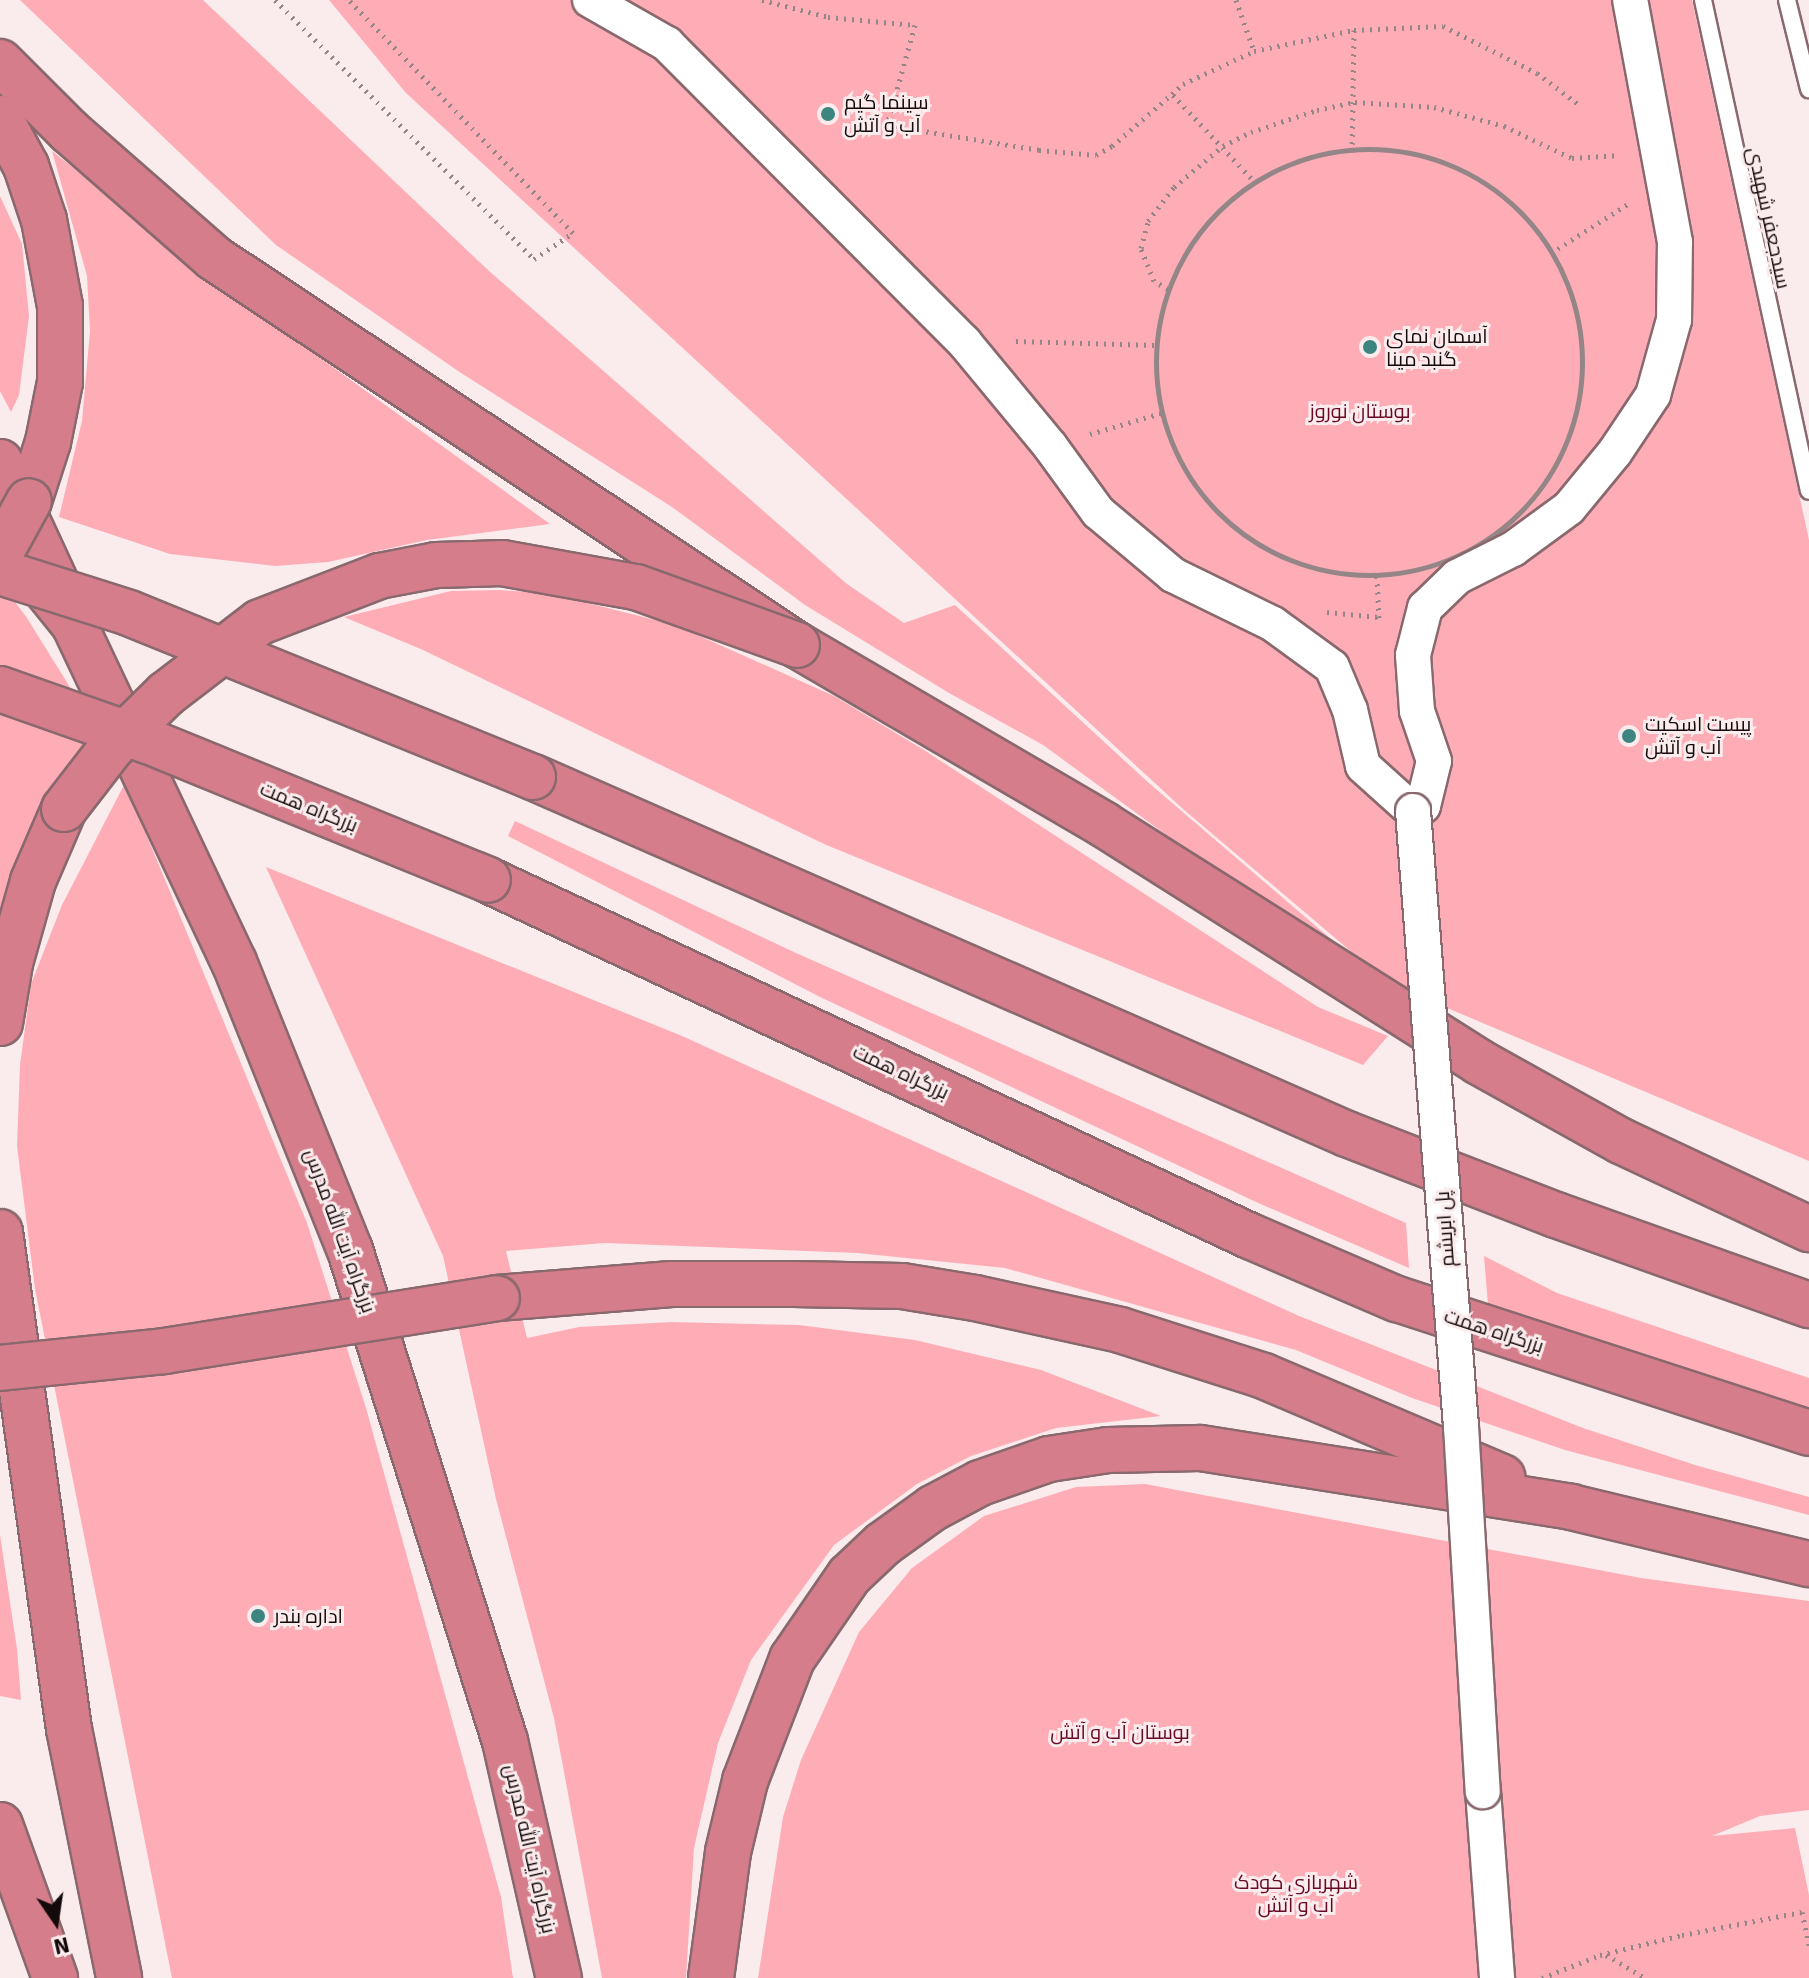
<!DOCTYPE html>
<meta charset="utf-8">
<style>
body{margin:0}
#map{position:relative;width:1809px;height:1978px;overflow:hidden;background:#faebec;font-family:Signika,Cairo,sans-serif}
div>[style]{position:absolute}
.green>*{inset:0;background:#feadb7}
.path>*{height:5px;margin-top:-2.5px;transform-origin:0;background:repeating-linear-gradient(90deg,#948687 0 2px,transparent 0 8px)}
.path>.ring{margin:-2.5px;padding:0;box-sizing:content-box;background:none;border:5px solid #948687;border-radius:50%}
.roads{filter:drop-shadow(2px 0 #89696d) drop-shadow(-2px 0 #89696d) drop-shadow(0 2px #89696d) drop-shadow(0 -2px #89696d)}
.lane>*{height:16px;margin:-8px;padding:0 8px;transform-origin:8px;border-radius:8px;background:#fff}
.street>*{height:34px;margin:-17px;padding:0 17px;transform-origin:17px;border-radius:17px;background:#fff}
.highway>*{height:44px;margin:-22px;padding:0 22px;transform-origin:22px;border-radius:22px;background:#d57d8a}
.bridges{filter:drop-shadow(2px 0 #89696d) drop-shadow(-2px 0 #89696d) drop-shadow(0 2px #89696d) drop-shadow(0 -2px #89696d)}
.street-bridge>*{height:34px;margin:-17px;padding:0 17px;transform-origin:17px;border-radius:17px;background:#fff}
.highway-bridge>*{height:44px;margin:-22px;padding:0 22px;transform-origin:22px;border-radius:22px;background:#d57d8a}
.dots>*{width:22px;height:22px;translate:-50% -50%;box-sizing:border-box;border:4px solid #faebec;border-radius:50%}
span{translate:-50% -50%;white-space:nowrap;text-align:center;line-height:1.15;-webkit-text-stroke:6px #faebec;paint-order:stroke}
.poi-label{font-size:20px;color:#150a0b}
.left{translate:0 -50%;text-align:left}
.street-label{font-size:20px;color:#150a0b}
.park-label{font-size:20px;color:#680926}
.north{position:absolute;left:16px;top:1882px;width:80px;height:80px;-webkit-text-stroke:6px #faebec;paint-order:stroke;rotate:167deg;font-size:22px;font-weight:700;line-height:32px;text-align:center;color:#150a0b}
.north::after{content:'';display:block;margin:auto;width:28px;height:36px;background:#150a0b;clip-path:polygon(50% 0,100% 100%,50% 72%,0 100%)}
</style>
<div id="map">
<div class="green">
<div style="clip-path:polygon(20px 0,203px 0,489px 271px,847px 584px,904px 623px,955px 605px,1150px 784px,1387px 987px,1239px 888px,1043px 745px,949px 693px,805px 605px,672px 507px,461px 373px,276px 245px)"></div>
<div style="clip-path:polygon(329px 0,1692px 0,1809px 540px,1809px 1161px,1388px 983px,1183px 809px,406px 93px)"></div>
<div style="clip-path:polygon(52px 151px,258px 313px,550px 524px,427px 540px,328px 562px,275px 566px,170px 554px,59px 517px,82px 421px,90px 331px,87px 276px)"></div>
<div style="clip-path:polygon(0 196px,22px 244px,29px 316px,19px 395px,11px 412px,0 391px)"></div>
<div style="clip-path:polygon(0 582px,27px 618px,99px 734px,42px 798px,17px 862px,0 944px)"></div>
<div style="clip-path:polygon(500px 590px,552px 594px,675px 625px,834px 696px,924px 750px,1318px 1007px,1388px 1036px,1363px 1065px,824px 844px,423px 650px,344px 617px,451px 591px)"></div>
<div style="clip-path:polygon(125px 783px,307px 1223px,366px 1408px,501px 1897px,513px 1978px,172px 1978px,35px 1289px,17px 1146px,20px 1065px,31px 984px,62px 905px)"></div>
<div style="clip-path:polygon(515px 821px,796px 953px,1406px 1223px,1409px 1268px,1256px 1202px,820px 997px,508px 836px)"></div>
<div style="clip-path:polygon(266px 867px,682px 1036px,1299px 1316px,1583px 1428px,1695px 1465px,1809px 1497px,1809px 1515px,1565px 1450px,1412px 1398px,1296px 1350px,1005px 1268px,857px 1253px,605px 1243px,506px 1251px,527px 1338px,579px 1327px,672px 1322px,799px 1325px,915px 1340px,1041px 1370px,1161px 1416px,1056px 1428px,971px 1456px,917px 1484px,834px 1545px,751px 1660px,718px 1743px,694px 1848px,686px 1978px,602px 1978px,554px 1718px,496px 1499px,443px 1256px)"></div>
<div style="clip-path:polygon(1484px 1256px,1557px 1293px,1809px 1378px,1809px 1409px,1488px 1305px)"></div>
<div style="clip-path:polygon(1145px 1484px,1641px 1578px,1809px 1601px,1809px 1810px,1760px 1816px,1712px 1836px,1795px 1828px,1809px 1895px,1809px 1978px,758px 1978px,783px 1817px,801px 1760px,859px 1632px,912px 1568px,984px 1516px,1076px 1487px)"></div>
<div style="clip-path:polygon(0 1535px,17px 1649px,21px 1700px,0 1696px)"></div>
</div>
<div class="path">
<div style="left:275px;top:0;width:366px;rotate:45deg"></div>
<div style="left:534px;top:259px;width:47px;rotate:-33.7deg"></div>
<div style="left:573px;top:233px;width:323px;rotate:-133.9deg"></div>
<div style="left:762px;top:0;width:68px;rotate:14.4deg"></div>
<div style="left:828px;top:17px;width:87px;rotate:5.3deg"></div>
<div style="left:915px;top:25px;width:104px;rotate:105.6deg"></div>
<div style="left:887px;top:125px;width:154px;rotate:9.3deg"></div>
<div style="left:1039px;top:150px;width:57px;rotate:5deg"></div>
<div style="left:1096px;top:155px;width:18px;rotate:-29deg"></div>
<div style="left:1112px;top:146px;width:79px;rotate:-40.9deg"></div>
<div style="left:1236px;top:0;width:54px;rotate:70.6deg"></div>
<div style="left:1354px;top:30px;width:89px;rotate:-2.6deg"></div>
<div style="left:1443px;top:26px;width:105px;rotate:26.6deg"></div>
<div style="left:1537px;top:73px;width:51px;rotate:37.1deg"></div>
<div class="ring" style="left:1156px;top:149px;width:421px;height:421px"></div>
<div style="left:1251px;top:178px;width:115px;rotate:-133.2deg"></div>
<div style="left:1172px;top:94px;width:15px;rotate:-42deg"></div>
<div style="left:1183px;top:84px;width:78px;rotate:-24.9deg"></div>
<div style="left:1254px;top:51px;width:102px;rotate:-11.9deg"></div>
<div style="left:1354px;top:30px;width:122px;rotate:90.9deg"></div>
<div style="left:1551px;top:253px;width:91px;rotate:-32.5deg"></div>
<div style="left:1168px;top:289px;width:16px;rotate:-150deg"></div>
<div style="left:1154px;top:281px;width:35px;rotate:-112deg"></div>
<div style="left:1141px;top:248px;width:28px;rotate:-75deg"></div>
<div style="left:1148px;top:221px;width:43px;rotate:-52.6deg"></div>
<div style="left:1174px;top:187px;width:64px;rotate:-39.9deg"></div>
<div style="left:1223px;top:146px;width:31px;rotate:-27deg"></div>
<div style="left:1251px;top:132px;width:70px;rotate:-18.4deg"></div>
<div style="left:1317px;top:110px;width:39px;rotate:-12deg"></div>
<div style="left:1355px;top:102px;width:79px;rotate:3.6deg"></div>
<div style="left:1434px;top:107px;width:73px;rotate:15.2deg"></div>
<div style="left:1504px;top:126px;width:75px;rotate:25.2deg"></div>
<div style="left:1572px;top:158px;width:48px;rotate:-3.6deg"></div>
<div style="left:1016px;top:341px;width:139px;rotate:1.6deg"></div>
<div style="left:1090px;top:434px;width:75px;rotate:-16.3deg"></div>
<div style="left:1377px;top:576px;width:44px;rotate:87.4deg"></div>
<div style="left:1327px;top:612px;width:52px;rotate:5.5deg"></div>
<div style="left:1606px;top:1955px;width:45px;rotate:30.5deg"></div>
<div style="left:1542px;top:1978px;width:62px;rotate:-21.6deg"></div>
<div style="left:1600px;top:1955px;width:84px;rotate:-13.7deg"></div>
<div style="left:1682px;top:1935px;width:122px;rotate:-10.9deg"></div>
<div style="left:1802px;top:1912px;width:34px;rotate:78deg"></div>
</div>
<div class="roads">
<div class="lane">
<div style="left:1703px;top:0;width:502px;rotate:77.82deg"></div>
<div style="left:1787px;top:0;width:92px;rotate:76.1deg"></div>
</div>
<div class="street">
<div style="left:590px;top:0;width:89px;rotate:29.7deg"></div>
<div style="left:667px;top:44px;width:421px;rotate:45.1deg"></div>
<div style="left:964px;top:342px;width:135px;rotate:50.4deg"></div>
<div style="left:1050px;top:446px;width:82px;rotate:54deg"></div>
<div style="left:1098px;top:512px;width:98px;rotate:40deg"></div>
<div style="left:1173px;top:575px;width:111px;rotate:26.1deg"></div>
<div style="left:1273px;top:624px;width:73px;rotate:36.1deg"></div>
<div style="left:1332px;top:667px;width:47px;rotate:67.3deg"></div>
<div style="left:1350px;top:710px;width:57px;rotate:76.9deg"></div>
<div style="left:1363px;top:766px;width:67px;rotate:42deg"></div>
<div style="left:1413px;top:811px;width:11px;rotate:-27deg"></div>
<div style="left:1423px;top:806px;width:46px;rotate:-76.3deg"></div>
<div style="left:1434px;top:761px;width:53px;rotate:-108.8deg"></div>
<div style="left:1417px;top:711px;width:56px;rotate:-94.1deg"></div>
<div style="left:1413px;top:655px;width:49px;rotate:-75.7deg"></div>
<div style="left:1425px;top:608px;width:45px;rotate:-44.1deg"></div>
<div style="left:1457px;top:577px;width:63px;rotate:-26.6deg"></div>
<div style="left:1513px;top:549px;width:69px;rotate:-36.2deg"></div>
<div style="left:1569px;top:508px;width:72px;rotate:-50.6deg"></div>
<div style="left:1615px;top:452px;width:69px;rotate:-56.3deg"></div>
<div style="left:1653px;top:395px;width:78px;rotate:-74.4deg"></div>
<div style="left:1674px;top:320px;width:78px;rotate:-89.3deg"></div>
<div style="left:1675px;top:242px;width:246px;rotate:-100.5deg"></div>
<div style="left:1483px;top:1791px;width:188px;rotate:85.7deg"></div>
</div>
<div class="highway">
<div style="left:0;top:62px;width:98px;rotate:45deg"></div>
<div style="left:69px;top:131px;width:193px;rotate:41.2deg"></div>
<div style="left:214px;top:258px;width:700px;rotate:33.58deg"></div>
<div style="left:797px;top:645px;width:355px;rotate:30.3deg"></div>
<div style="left:1103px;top:824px;width:445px;rotate:32.3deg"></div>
<div style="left:1479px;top:1062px;width:162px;rotate:29.1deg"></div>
<div style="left:1621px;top:1141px;width:208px;rotate:25.1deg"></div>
<div style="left:0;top:118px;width:55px;rotate:61.6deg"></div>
<div style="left:26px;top:166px;width:57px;rotate:71.6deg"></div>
<div style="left:44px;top:220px;width:87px;rotate:79.5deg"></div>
<div style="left:60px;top:306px;width:76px;rotate:90deg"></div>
<div style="left:60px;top:382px;width:61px;rotate:101.3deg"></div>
<div style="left:48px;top:442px;width:62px;rotate:107.9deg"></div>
<div style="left:0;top:462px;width:148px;rotate:65.2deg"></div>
<div style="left:32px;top:572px;width:67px;rotate:51.1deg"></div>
<div style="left:74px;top:624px;width:374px;rotate:64.7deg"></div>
<div style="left:234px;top:962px;width:310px;rotate:68.1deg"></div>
<div style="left:350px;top:1250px;width:515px;rotate:72.48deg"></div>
<div style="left:505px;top:1741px;width:243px;rotate:77.2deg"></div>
<div style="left:533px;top:777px;width:889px;rotate:23.68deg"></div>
<div style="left:1347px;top:1134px;width:224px;rotate:21.2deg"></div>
<div style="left:1556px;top:1215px;width:269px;rotate:19.6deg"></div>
<div style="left:488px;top:880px;width:843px;rotate:25.05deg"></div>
<div style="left:1252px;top:1237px;width:158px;rotate:23.2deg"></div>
<div style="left:1397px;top:1299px;width:433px;rotate:18deg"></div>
<div style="left:0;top:1023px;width:61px;rotate:-80.5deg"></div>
<div style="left:10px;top:963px;width:85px;rotate:-74.3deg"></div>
<div style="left:33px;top:881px;width:78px;rotate:-66.7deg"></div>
<div style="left:0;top:1232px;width:502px;rotate:82.1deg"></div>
<div style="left:69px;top:1729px;width:254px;rotate:78.6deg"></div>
<div style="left:497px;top:1298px;width:175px;rotate:-4.6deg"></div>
<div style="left:671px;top:1284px;width:123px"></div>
<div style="left:794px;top:1284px;width:108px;rotate:1.1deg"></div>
<div style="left:902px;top:1286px;width:74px;rotate:9.3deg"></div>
<div style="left:975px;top:1298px;width:148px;rotate:12.4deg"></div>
<div style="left:1120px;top:1330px;width:151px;rotate:17.7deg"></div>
<div style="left:1264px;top:1376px;width:259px;rotate:23deg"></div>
<div style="left:0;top:1825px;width:163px;rotate:70.2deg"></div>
<div style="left:711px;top:1978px;width:127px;rotate:-82.3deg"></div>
<div style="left:728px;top:1852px;width:73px;rotate:-76.5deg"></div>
<div style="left:745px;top:1781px;width:131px;rotate:-68.9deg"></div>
<div style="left:792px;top:1659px;width:101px;rotate:-55.5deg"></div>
<div style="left:849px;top:1576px;width:47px;rotate:-43.3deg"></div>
<div style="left:883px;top:1544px;width:62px;rotate:-35.8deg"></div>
<div style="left:933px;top:1508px;width:53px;rotate:-28deg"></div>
<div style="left:980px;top:1483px;width:73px;rotate:-19.2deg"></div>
<div style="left:1049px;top:1459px;width:60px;rotate:-8.7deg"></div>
<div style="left:1108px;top:1450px;width:92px;rotate:-1.2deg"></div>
<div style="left:1200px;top:1448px;width:376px;rotate:9deg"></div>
<div style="left:1571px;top:1507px;width:245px;rotate:13.5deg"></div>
</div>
</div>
<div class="bridges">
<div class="street-bridge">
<div style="left:1413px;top:811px;width:617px;rotate:85.54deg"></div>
<div style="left:1461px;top:1426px;width:366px;rotate:86.6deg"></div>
</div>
<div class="highway-bridge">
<div style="left:0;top:554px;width:60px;rotate:-61.3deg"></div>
<div style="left:0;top:572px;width:135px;rotate:17.6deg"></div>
<div style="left:129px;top:613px;width:436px;rotate:22.1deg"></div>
<div style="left:0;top:689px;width:157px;rotate:19.4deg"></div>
<div style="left:148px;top:741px;width:367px;rotate:22.2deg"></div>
<div style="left:64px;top:809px;width:78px;rotate:-52.3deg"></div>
<div style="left:112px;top:747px;width:76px;rotate:-44.5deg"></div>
<div style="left:166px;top:694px;width:118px;rotate:-37.5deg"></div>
<div style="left:260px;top:622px;width:128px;rotate:-21.1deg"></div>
<div style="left:379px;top:576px;width:58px;rotate:-10.9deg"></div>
<div style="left:436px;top:565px;width:66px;rotate:-1.7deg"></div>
<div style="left:502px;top:563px;width:136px;rotate:10.2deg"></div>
<div style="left:636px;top:587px;width:171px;rotate:19.8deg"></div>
<div style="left:0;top:1368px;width:165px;rotate:-5.9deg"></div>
<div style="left:164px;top:1351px;width:337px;rotate:-9deg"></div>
</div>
</div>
<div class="dots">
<div style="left:828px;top:114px;background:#3d8581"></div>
<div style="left:1370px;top:347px;background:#3d8581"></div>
<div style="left:1629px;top:736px;background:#3d8581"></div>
<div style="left:258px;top:1616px;background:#3d8581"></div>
</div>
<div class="poi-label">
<span class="left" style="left:844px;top:114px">سینما گیم<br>آب و آتش</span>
<span class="left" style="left:1386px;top:348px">آسمان نمای<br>گنبد مینا</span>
<span class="left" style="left:1645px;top:736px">پیست اسکیت<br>آب و آتش</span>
<span class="left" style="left:274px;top:1616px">اداره بندر</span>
</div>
<div class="street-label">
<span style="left:1769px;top:218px;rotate:78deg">سیدجعفر شهیدی</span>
<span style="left:309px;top:807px;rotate:22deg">بزرگراه همت</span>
<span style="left:901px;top:1072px;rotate:25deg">بزرگراه همت</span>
<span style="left:1445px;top:1229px;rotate:-94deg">پل ابریشم</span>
<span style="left:340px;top:1231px;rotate:70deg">بزرگراه آیت الله مدرس</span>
<span style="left:1494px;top:1331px;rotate:18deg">بزرگراه همت</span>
<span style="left:530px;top:1849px;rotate:77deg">بزرگراه آیت الله مدرس</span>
</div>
<div class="park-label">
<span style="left:1360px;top:411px">بوستان نوروز</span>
<span style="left:1120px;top:1732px">بوستان آب و آتش</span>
<span style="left:1296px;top:1894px">شهربازی کودک<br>آب و آتش</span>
</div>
<div class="north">N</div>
</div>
